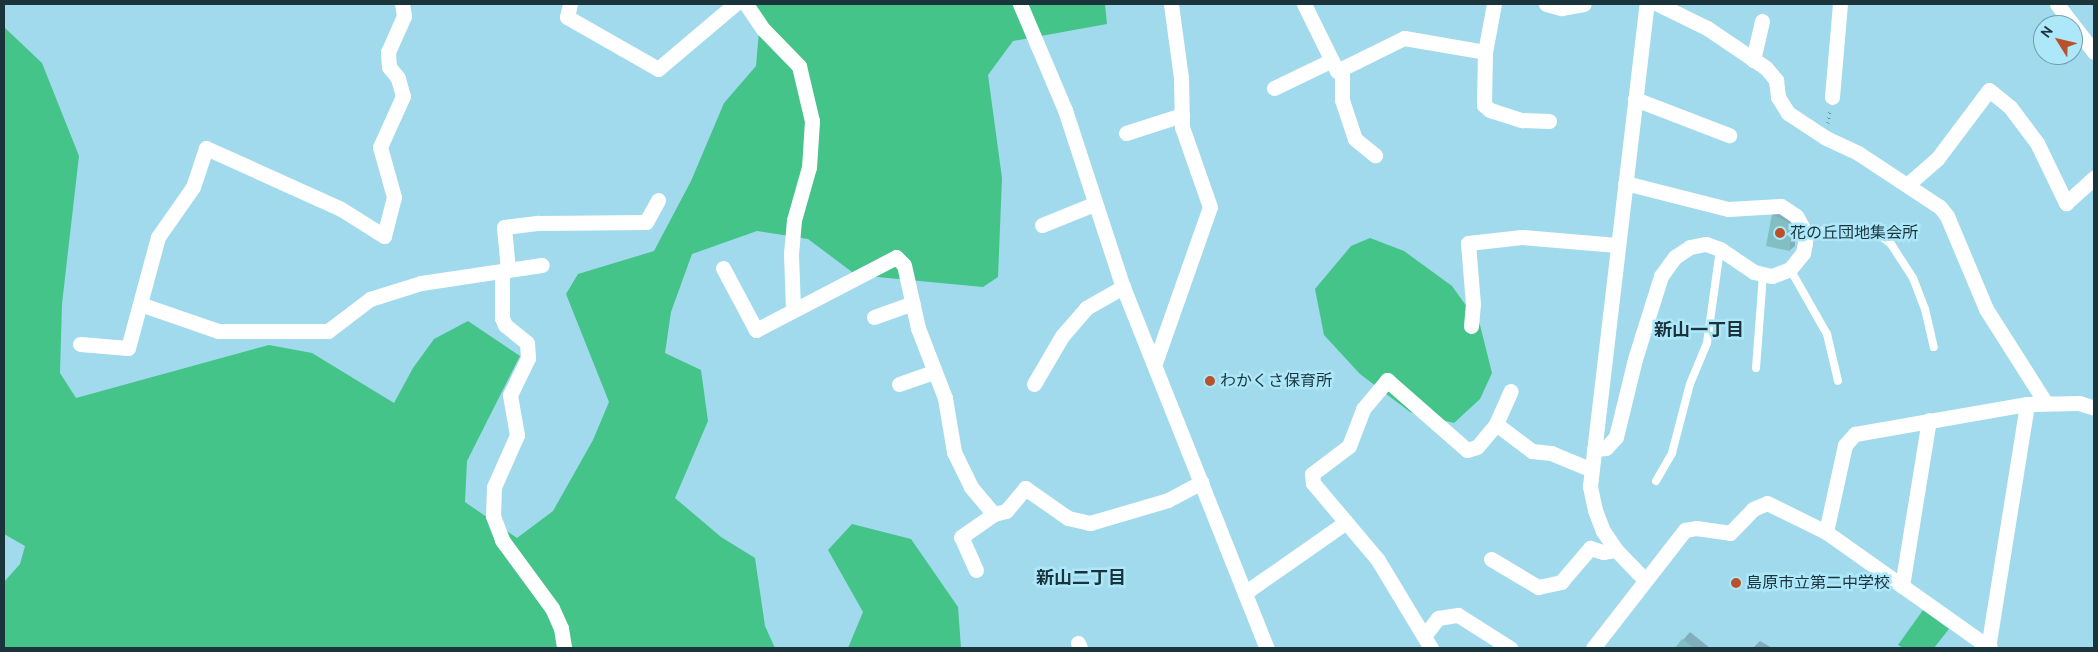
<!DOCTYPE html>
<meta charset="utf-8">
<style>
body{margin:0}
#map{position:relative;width:2098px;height:652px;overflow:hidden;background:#a1daec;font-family:Cabin,"Noto Sans JP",sans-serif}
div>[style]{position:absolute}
.green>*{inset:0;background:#44c489}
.shadow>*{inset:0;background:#0003}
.building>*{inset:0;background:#81bfc2}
.path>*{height:3px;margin-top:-1.5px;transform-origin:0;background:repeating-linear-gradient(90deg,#648e9b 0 1px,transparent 0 5px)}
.lane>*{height:8px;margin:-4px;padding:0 4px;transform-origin:4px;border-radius:4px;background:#fff}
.street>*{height:15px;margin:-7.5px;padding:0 7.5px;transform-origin:7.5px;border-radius:7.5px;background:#fff}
.dots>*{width:14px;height:14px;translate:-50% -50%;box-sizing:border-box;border:2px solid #ade7fa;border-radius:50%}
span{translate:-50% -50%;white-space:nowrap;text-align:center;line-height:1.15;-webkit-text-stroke:5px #ade7fa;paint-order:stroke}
.poi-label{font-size:16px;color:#1b333a}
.left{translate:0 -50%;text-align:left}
.neighbourhood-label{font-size:18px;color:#1b333a;font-weight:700}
.frame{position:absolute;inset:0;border:5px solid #1b333a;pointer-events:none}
.north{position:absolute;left:2033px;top:15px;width:50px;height:50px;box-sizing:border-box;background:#ade7fa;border:1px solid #739fad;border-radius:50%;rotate:306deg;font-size:14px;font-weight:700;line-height:20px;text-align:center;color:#1b333a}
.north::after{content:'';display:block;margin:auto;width:18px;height:22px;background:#b9512b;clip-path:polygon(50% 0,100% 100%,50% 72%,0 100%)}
</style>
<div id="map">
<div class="green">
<div style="clip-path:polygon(751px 4px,1105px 4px,1107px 24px,1013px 41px,988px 75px,1002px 178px,998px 277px,983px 287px,856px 275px,808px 239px,757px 231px,692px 254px,671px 312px,665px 353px,701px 370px,708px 421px,675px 498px,721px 537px,755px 558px,765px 626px,775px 648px,4px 648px,4px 582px,20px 564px,25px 546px,4px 534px,4px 27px,42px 63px,79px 156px,62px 304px,60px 373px,76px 398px,269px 345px,312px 353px,394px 403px,413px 368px,434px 339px,468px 321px,520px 356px,467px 461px,465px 502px,517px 538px,553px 511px,593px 440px,609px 402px,566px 294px,578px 274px,654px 251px,691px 181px,724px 103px,756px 66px,759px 31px)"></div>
<div style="clip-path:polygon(1370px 238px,1404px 251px,1452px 286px,1480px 325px,1492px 373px,1480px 399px,1454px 423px,1410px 412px,1360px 374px,1324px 335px,1315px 289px,1351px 246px)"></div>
<div style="clip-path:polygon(852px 524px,911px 539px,958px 607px,961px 648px,848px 648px,863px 612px,828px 550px)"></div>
<div style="clip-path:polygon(1923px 610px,1949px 629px,1934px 648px,1903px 648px,1898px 645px)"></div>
</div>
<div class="shadow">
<div style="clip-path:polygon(1778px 210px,1795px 224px,1795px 246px,1790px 250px,1768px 245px,1773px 214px)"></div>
<div style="clip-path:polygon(1690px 632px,1710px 648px,1676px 648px)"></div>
<div style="clip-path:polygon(1760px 641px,1772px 648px,1753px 648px)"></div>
</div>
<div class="building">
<div style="clip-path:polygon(1772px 214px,1787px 222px,1791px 229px,1790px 251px,1766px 246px)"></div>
<div style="clip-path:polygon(1682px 639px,1694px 648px,1675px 648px)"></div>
</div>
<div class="path">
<div style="left:1828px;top:123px;width:13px;rotate:-81deg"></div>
</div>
<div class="lane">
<div style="left:1805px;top:232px;width:57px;rotate:-4deg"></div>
<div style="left:1862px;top:228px;width:16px;rotate:18deg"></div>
<div style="left:1877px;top:233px;width:18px;rotate:38deg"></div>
<div style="left:1891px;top:244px;width:40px;rotate:57.1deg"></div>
<div style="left:1913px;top:278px;width:33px;rotate:69deg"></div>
<div style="left:1925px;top:309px;width:39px;rotate:77deg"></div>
<div style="left:1790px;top:269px;width:75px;rotate:60.4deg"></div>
<div style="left:1827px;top:334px;width:48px;rotate:76.8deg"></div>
<div style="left:1756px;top:368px;width:93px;rotate:-85.7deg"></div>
<div style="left:1656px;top:481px;width:32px;rotate:-60deg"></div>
<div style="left:1672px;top:453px;width:71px;rotate:-75.4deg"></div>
<div style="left:1690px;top:384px;width:44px;rotate:-67.5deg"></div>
<div style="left:1707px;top:343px;width:95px;rotate:-82.1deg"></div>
</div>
<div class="street">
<div style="left:570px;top:4px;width:13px;rotate:103deg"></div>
<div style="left:567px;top:17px;width:105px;rotate:29.7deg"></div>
<div style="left:658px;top:69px;width:101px;rotate:-40.2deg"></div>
<div style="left:746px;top:4px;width:30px;rotate:56deg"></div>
<div style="left:763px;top:29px;width:52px;rotate:45.8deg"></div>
<div style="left:799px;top:66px;width:57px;rotate:76.7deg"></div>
<div style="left:812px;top:121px;width:46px;rotate:93.7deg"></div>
<div style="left:809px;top:167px;width:55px;rotate:105.8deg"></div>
<div style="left:794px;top:220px;width:34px;rotate:95deg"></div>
<div style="left:791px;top:254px;width:55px;rotate:87.9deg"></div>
<div style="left:1020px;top:4px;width:115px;rotate:67deg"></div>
<div style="left:1065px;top:110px;width:186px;rotate:71.9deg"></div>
<div style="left:1123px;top:287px;width:389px;rotate:68.3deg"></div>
<div style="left:1304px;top:4px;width:75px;rotate:63.8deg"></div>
<div style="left:1337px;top:71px;width:75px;rotate:-26.2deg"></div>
<div style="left:1404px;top:38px;width:82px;rotate:9.8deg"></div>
<div style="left:1485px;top:52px;width:49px;rotate:-79.4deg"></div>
<div style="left:1546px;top:4px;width:16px;rotate:15deg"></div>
<div style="left:1561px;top:8px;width:23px;rotate:-10deg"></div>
<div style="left:1658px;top:4px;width:55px;rotate:26.1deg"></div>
<div style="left:1707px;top:28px;width:71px;rotate:34.1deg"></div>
<div style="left:1766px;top:68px;width:16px;rotate:50deg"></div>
<div style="left:1776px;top:80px;width:17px;rotate:83deg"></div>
<div style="left:1778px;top:97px;width:19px;rotate:58deg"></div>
<div style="left:1788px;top:113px;width:45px;rotate:33.3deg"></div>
<div style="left:1826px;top:138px;width:35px;rotate:25deg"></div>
<div style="left:1858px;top:153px;width:98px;rotate:33.4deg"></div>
<div style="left:1940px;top:207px;width:11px;rotate:52deg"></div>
<div style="left:1947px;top:216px;width:101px;rotate:67.2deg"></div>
<div style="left:1986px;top:309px;width:110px;rotate:57.6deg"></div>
<div style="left:2057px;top:4px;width:26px;rotate:53deg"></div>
<div style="left:2073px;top:25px;width:34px;rotate:52deg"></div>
<div style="left:1485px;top:52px;width:53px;rotate:91.1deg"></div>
<div style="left:1484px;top:105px;width:8px;rotate:40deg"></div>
<div style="left:1490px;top:110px;width:33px;rotate:18deg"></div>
<div style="left:1521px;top:120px;width:28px;rotate:2deg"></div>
<div style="left:1753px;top:60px;width:40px;rotate:-77deg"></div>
<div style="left:1342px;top:69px;width:31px;rotate:90deg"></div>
<div style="left:1342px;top:100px;width:41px;rotate:71.6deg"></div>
<div style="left:1355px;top:139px;width:26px;rotate:39deg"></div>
<div style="left:1274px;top:88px;width:64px;rotate:-25.8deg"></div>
<div style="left:1832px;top:97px;width:93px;rotate:-85.1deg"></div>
<div style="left:1635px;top:99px;width:101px;rotate:21deg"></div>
<div style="left:1126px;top:133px;width:59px;rotate:-17.8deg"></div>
<div style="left:1907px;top:185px;width:40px;rotate:-41deg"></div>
<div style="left:1937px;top:159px;width:86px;rotate:-53deg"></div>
<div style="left:1989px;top:90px;width:27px;rotate:39deg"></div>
<div style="left:2010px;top:107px;width:45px;rotate:53.1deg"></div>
<div style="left:2037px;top:143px;width:67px;rotate:64.2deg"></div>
<div style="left:2066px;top:203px;width:38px;rotate:-42deg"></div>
<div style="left:1042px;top:225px;width:56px;rotate:-22deg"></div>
<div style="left:723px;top:268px;width:70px;rotate:62deg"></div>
<div style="left:756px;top:330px;width:158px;rotate:-27.5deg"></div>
<div style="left:896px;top:257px;width:11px;rotate:45deg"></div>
<div style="left:904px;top:265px;width:65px;rotate:77.5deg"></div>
<div style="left:918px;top:328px;width:75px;rotate:68.9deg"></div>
<div style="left:945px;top:398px;width:55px;rotate:80.5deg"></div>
<div style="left:954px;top:452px;width:39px;rotate:64deg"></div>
<div style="left:971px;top:487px;width:35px;rotate:50deg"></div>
<div style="left:508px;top:270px;width:43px;rotate:-95.3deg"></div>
<div style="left:504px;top:227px;width:35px;rotate:-7deg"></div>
<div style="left:539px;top:223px;width:107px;rotate:-0.5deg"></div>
<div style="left:646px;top:222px;width:25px;rotate:-61deg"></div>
<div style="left:502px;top:271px;width:47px;rotate:90deg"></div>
<div style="left:502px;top:318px;width:8px;rotate:67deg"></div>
<div style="left:505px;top:325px;width:28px;rotate:39deg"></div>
<div style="left:527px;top:343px;width:15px;rotate:86deg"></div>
<div style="left:528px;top:358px;width:41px;rotate:115.9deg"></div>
<div style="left:510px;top:395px;width:41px;rotate:80.1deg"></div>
<div style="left:517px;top:435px;width:57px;rotate:113.9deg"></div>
<div style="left:494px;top:487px;width:29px;rotate:92deg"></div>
<div style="left:493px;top:516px;width:26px;rotate:69deg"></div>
<div style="left:502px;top:540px;width:84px;rotate:53.7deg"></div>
<div style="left:552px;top:608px;width:22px;rotate:66deg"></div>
<div style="left:561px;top:628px;width:20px;rotate:81deg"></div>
<div style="left:140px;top:304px;width:83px;rotate:19.1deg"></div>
<div style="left:218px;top:331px;width:110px"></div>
<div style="left:328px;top:331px;width:53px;rotate:-37.3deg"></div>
<div style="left:370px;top:299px;width:53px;rotate:-17.4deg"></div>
<div style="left:421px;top:283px;width:122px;rotate:-8.5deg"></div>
<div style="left:874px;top:317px;width:41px;rotate:-19.7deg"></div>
<div style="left:1471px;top:326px;width:22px;rotate:-85deg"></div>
<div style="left:1473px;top:304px;width:61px;rotate:-94.7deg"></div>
<div style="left:1468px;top:243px;width:54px;rotate:-6.3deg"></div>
<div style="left:1522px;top:237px;width:95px;rotate:4.8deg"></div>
<div style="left:80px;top:344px;width:48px;rotate:4.8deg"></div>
<div style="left:128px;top:348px;width:115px;rotate:-74.9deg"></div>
<div style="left:158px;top:237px;width:61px;rotate:-55deg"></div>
<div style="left:193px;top:187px;width:41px;rotate:-71.6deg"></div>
<div style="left:206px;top:148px;width:148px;rotate:24.3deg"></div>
<div style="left:341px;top:209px;width:51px;rotate:32.1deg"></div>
<div style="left:384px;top:236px;width:40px;rotate:-75.6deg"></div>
<div style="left:394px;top:197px;width:52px;rotate:-105.6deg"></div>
<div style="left:380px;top:147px;width:56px;rotate:-65.7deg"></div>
<div style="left:403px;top:96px;width:19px;rotate:-106deg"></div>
<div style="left:398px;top:78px;width:14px;rotate:-129deg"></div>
<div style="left:389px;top:67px;width:15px;rotate:-94deg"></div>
<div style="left:388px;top:52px;width:39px;rotate:-66deg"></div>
<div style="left:404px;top:16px;width:12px;rotate:-99deg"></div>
<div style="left:1155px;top:363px;width:165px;rotate:-70.6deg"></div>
<div style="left:1210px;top:207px;width:85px;rotate:-109.3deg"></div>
<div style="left:1182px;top:127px;width:49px;rotate:-91.2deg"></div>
<div style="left:1181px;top:78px;width:75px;rotate:-97.7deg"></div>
<div style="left:899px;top:384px;width:37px;rotate:-19deg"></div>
<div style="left:1034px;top:384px;width:56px;rotate:-59.7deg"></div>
<div style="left:1062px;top:336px;width:37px;rotate:-49deg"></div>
<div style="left:1086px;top:308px;width:43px;rotate:-29.6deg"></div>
<div style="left:1496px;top:424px;width:45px;rotate:36.9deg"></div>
<div style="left:1532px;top:451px;width:19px;rotate:6deg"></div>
<div style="left:1551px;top:453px;width:44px;rotate:22.5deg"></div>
<div style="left:1594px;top:449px;width:12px;rotate:-5deg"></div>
<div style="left:1606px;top:448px;width:15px;rotate:-48deg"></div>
<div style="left:1616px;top:437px;width:80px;rotate:-76.3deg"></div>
<div style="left:1635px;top:359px;width:87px;rotate:-72.6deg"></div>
<div style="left:1661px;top:276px;width:24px;rotate:-54deg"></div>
<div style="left:1675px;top:257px;width:18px;rotate:-34deg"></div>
<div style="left:1690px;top:247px;width:16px;rotate:-11deg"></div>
<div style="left:1706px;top:244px;width:15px;rotate:20deg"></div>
<div style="left:1720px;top:249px;width:41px;rotate:34.1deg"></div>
<div style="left:1754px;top:272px;width:18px;rotate:13deg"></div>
<div style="left:1772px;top:276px;width:19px;rotate:-21deg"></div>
<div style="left:1790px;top:269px;width:21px;rotate:-51deg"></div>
<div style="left:1803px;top:253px;width:10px;rotate:-79deg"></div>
<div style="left:1805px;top:243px;width:11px;rotate:-90deg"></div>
<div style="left:1805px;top:232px;width:18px;rotate:-119deg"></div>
<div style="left:1796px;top:216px;width:18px;rotate:-146deg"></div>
<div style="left:1781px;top:206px;width:53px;rotate:176.8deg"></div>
<div style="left:1728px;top:209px;width:106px;rotate:-165.8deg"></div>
<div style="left:1826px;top:532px;width:89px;rotate:-77.7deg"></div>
<div style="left:1845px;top:445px;width:15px;rotate:-48deg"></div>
<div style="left:1855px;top:434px;width:175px;rotate:-9.9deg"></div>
<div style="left:2027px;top:404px;width:52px;rotate:-1.1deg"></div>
<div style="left:2079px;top:403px;width:16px;rotate:18deg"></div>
<div style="left:1491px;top:559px;width:55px;rotate:30.8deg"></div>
<div style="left:1538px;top:587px;width:24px;rotate:-12deg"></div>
<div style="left:1561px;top:582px;width:45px;rotate:-49.5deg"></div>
<div style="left:1590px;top:548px;width:14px;rotate:17deg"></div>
<div style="left:1603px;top:552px;width:13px;rotate:-9deg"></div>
<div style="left:976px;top:570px;width:36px;rotate:-114deg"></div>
<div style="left:961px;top:537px;width:40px;rotate:-34.9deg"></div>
<div style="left:994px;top:514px;width:12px;rotate:-14deg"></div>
<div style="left:1006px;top:511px;width:30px;rotate:-50deg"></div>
<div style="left:1025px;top:488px;width:52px;rotate:34.9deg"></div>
<div style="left:1068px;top:518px;width:23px;rotate:13deg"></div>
<div style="left:1090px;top:523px;width:81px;rotate:-16.4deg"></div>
<div style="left:1168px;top:500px;width:38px;rotate:-28deg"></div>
<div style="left:1645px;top:580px;width:42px;rotate:-134deg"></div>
<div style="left:1616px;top:550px;width:23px;rotate:-124deg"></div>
<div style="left:1603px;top:531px;width:22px;rotate:-111deg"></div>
<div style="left:1595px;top:510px;width:25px;rotate:-102deg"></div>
<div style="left:1590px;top:486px;width:485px;rotate:-83.3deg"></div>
<div style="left:1902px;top:586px;width:168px;rotate:-80.8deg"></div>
<div style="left:1246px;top:592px;width:122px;rotate:-35deg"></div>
<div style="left:1424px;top:636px;width:23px;rotate:-52deg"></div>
<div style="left:1438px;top:618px;width:20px;rotate:-9deg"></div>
<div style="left:1458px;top:615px;width:62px;rotate:32.4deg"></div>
<div style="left:1078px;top:643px;width:5px;rotate:68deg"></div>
<div style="left:1431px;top:648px;width:103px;rotate:-121.1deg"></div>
<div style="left:1378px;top:560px;width:101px;rotate:-130.2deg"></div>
<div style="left:1313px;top:483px;width:9px;rotate:-96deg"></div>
<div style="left:1312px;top:474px;width:46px;rotate:-37.1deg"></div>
<div style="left:1349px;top:446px;width:40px;rotate:-69deg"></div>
<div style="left:1363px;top:409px;width:38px;rotate:-50deg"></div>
<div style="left:1387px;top:380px;width:106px;rotate:41.2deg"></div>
<div style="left:1467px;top:450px;width:10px;rotate:-17deg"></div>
<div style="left:1477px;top:447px;width:30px;rotate:-50deg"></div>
<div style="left:1496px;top:424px;width:36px;rotate:-66deg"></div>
<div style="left:1593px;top:648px;width:150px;rotate:-52.1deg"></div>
<div style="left:1685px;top:530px;width:11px;rotate:-10deg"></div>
<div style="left:1696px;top:528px;width:34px;rotate:8deg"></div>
<div style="left:1730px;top:533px;width:33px;rotate:-46deg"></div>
<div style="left:1753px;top:509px;width:15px;rotate:-23deg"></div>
<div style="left:1767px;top:503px;width:66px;rotate:26.2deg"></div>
<div style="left:1826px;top:532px;width:201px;rotate:35.3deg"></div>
<div style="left:1988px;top:648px;width:247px;rotate:-80.9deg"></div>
</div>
<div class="dots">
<div style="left:1780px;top:233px;background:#b9512b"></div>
<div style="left:1210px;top:381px;background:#b9512b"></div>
<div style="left:1736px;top:583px;background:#b9512b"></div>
</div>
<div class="poi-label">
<span class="left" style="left:1790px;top:233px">花の丘団地集会所</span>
<span class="left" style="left:1220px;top:381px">わかくさ保育所</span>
<span class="left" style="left:1746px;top:583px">島原市立第二中学校</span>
</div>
<div class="neighbourhood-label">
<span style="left:1699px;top:330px">新山一丁目</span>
<span style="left:1081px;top:578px">新山二丁目</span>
</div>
<div class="frame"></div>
<div class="north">N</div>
</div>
